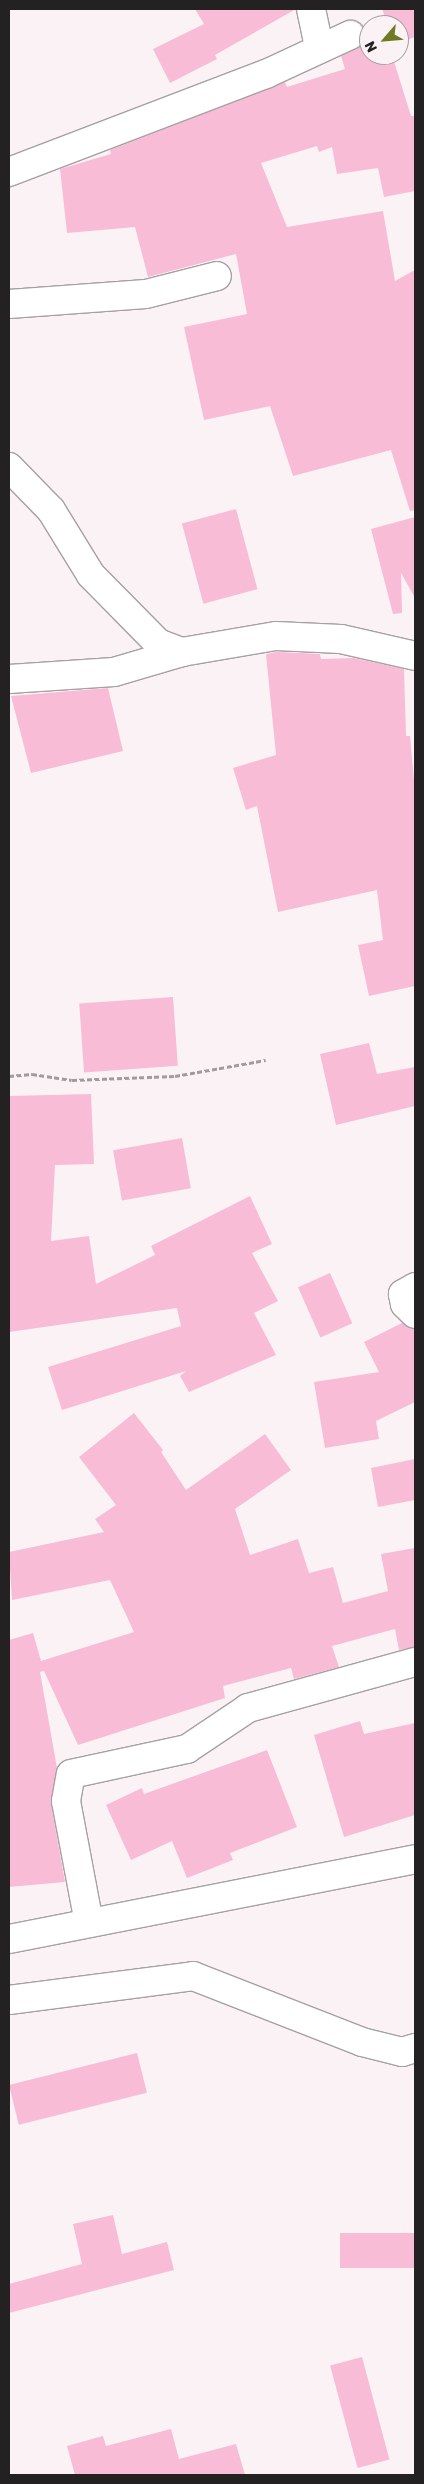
<!DOCTYPE html>
<style>
body{margin:0}
#map{position:relative;width:424px;height:2484px;overflow:hidden;background:#fbf2f6;font-family:Rubik,sans-serif}
div>[style]{position:absolute}
.building>*{inset:0;background:#f8bcd7;transform-origin:0 0}
.path>*{height:3px;margin-top:-1.5px;transform-origin:0;background:repeating-linear-gradient(90deg,#a29b9e 0 5px,transparent 0 7.5px)}
.roads{filter:drop-shadow(1px 0 #a7a0a3) drop-shadow(-1px 0 #a7a0a3) drop-shadow(0 1px #a7a0a3) drop-shadow(0 -1px #a7a0a3)}
.minor>*{height:28px;margin:-14px;padding:0 14px;transform-origin:14px;border-radius:14px;background:#fff}
span{translate:-50% -50%;white-space:nowrap;text-align:center;line-height:1.15;-webkit-text-stroke:4px #fbf2f6;paint-order:stroke}
.frame{position:absolute;inset:0;border:10px solid #242122;pointer-events:none}
.north{position:absolute;left:359px;top:15px;width:50px;height:50px;box-sizing:border-box;background:#fbf2f6;border:1px solid #a59ea1;border-radius:50%;rotate:243deg;font-size:14px;font-weight:700;line-height:20px;text-align:center;color:#242122}
.north::after{content:'';display:block;margin:auto;width:18px;height:22px;background:#707a25;clip-path:polygon(50% 0,100% 100%,50% 72%,0 100%)}
</style>
<div id="map">
<div class="building">
<div style="clip-path:polygon(195px 9px,296px 9px,215px 55px,217px 59px,170px 83px,153px 49px,204px 24px)"></div>
<div style="clip-path:polygon(382px 9px,415px 9px,415px 37px,399px 43px,399px 25px,388px 25px)"></div>
<div style="clip-path:polygon(369px 39px,369px 55px,392px 55px,411px 116px,415px 116px,415px 191px,384px 197px,378px 168px,337px 174px,332px 147px,319px 152px,317px 146px,261px 163px,287px 227px,383px 211px,395px 281px,415px 270px,415px 510px,410px 511px,391px 450px,293px 476px,270px 406px,204px 420px,184px 327px,247px 314px,236px 254px,148px 277px,135px 227px,67px 233px,60px 169px,111px 154px,110px 150px,285px 82px,287px 87px,345px 69px,341px 56px)"></div>
<div style="left:236px;top:509px;width:83px;height:56px;rotate:75deg"></div>
<div style="clip-path:polygon(415px 517px,415px 598px,401px 573px,402px 613px,393px 614px,371px 529px)"></div>
<div style="clip-path:polygon(277px 652px,320px 654px,321px 659px,354px 658px,404px 669px,406px 736px,410px 736px,415px 790px,415px 986px,369px 996px,358px 945px,383px 940px,377px 890px,278px 912px,257px 806px,246px 810px,233px 768px,276px 755px,266px 654px)"></div>
<div style="clip-path:polygon(108px 688px,123px 751px,31px 773px,11px 696px)"></div>
<div style="left:173px;top:997px;width:69px;height:94px;rotate:86deg"></div>
<div style="clip-path:polygon(369px 1043px,377px 1074px,415px 1067px,415px 1106px,336px 1125px,320px 1054px)"></div>
<div style="clip-path:polygon(91px 1094px,94px 1164px,55px 1165px,51px 1241px,89px 1236px,96px 1284px,155px 1255px,151px 1246px,250px 1196px,272px 1244px,252px 1253px,278px 1301px,254px 1313px,276px 1355px,189px 1392px,180px 1376px,186px 1371px,62px 1410px,48px 1367px,181px 1326px,177px 1308px,9px 1332px,9px 1096px)"></div>
<div style="left:182px;top:1138px;width:51px;height:70px;rotate:80deg"></div>
<div style="left:330px;top:1273px;width:55px;height:35px;rotate:66deg"></div>
<div style="clip-path:polygon(402px 1323px,415px 1329px,415px 1402px,376px 1421px,379px 1439px,325px 1448px,314px 1382px,379px 1372px,364px 1342px)"></div>
<div style="clip-path:polygon(134px 1413px,163px 1450px,161px 1452px,186px 1490px,265px 1434px,291px 1470px,235px 1509px,250px 1555px,298px 1539px,309px 1573px,333px 1567px,343px 1603px,388px 1591px,381px 1554px,415px 1548px,415px 1647px,399px 1650px,395px 1629px,332px 1646px,339px 1667px,294px 1679px,291px 1668px,223px 1686px,225px 1698px,78px 1745px,44px 1671px,40px 1672px,57px 1768px,51px 1804px,65px 1882px,9px 1887px,9px 1640px,33px 1633px,41px 1661px,134px 1632px,110px 1580px,12px 1600px,9px 1552px,104px 1532px,95px 1519px,116px 1505px,79px 1457px)"></div>
<div style="clip-path:polygon(415px 1459px,415px 1500px,378px 1507px,371px 1468px)"></div>
<div style="clip-path:polygon(360px 1721px,364px 1734px,415px 1723px,415px 1815px,344px 1837px,314px 1735px)"></div>
<div style="clip-path:polygon(267px 1750px,297px 1827px,230px 1853px,233px 1860px,187px 1878px,172px 1841px,131px 1860px,106px 1805px,142px 1788px,144px 1794px)"></div>
<div style="left:137px;top:2053px;width:41px;height:132px;rotate:76deg"></div>
<div style="clip-path:polygon(113px 2215px,122px 2254px,167px 2242px,174px 2270px,9px 2313px,9px 2284px,82px 2264px,73px 2224px)"></div>
<div style="left:415px;top:2233px;width:35px;height:75px;rotate:90deg"></div>
<div style="left:362px;top:2357px;width:106px;height:33px;rotate:75deg"></div>
<div style="clip-path:polygon(171px 2429px,179px 2459px,236px 2444px,245px 2475px,75px 2475px,67px 2446px,103px 2436px,106px 2446px)"></div>
</div>
<div class="path">
<div style="left:9px;top:1076px;width:23px;rotate:-5deg"></div>
<div style="left:32px;top:1074px;width:40px;rotate:8.5deg"></div>
<div style="left:72px;top:1080px;width:103px;rotate:-2.2deg"></div>
<div style="left:175px;top:1076px;width:92px;rotate:-10deg"></div>
</div>
<div class="roads">
<div class="minor">
<div style="left:311px;top:9px;width:39px;rotate:78deg"></div>
<div style="left:9px;top:172px;width:275px;rotate:-20.9deg"></div>
<div style="left:266px;top:74px;width:93px;rotate:-24.9deg"></div>
<div style="left:9px;top:304px;width:137px;rotate:-4.2deg"></div>
<div style="left:146px;top:294px;width:73px;rotate:-14.2deg"></div>
<div style="left:9px;top:467px;width:60px;rotate:45.7deg"></div>
<div style="left:51px;top:510px;width:76px;rotate:58.4deg"></div>
<div style="left:91px;top:575px;width:95px;rotate:45.4deg"></div>
<div style="left:158px;top:643px;width:26px;rotate:21deg"></div>
<div style="left:182px;top:652px;width:95px;rotate:-9.7deg"></div>
<div style="left:276px;top:636px;width:65px;rotate:2.6deg"></div>
<div style="left:341px;top:639px;width:76px;rotate:12.9deg"></div>
<div style="left:9px;top:679px;width:105px;rotate:-3.8deg"></div>
<div style="left:114px;top:672px;width:71px;rotate:-16.4deg"></div>
<div style="left:415px;top:1287px;width:14px;rotate:150deg"></div>
<div style="left:403px;top:1294px;width:10px;rotate:79deg"></div>
<div style="left:405px;top:1304px;width:14px;rotate:45deg"></div>
<div style="left:89px;top:1923px;width:124px;rotate:-100.7deg"></div>
<div style="left:66px;top:1801px;width:27px;rotate:-80deg"></div>
<div style="left:71px;top:1774px;width:119px;rotate:-12.2deg"></div>
<div style="left:187px;top:1749px;width:73px;rotate:-33.9deg"></div>
<div style="left:248px;top:1708px;width:173px;rotate:-15.4deg"></div>
<div style="left:9px;top:1939px;width:414px;rotate:-11.1deg"></div>
<div style="left:9px;top:2000px;width:186px;rotate:-7.4deg"></div>
<div style="left:193px;top:1976px;width:181px;rotate:21.3deg"></div>
<div style="left:362px;top:2042px;width:41px;rotate:14deg"></div>
<div style="left:402px;top:2052px;width:14px;rotate:-17deg"></div>
</div>
</div>
<div class="frame"></div>
<div class="north">N</div>
</div>
